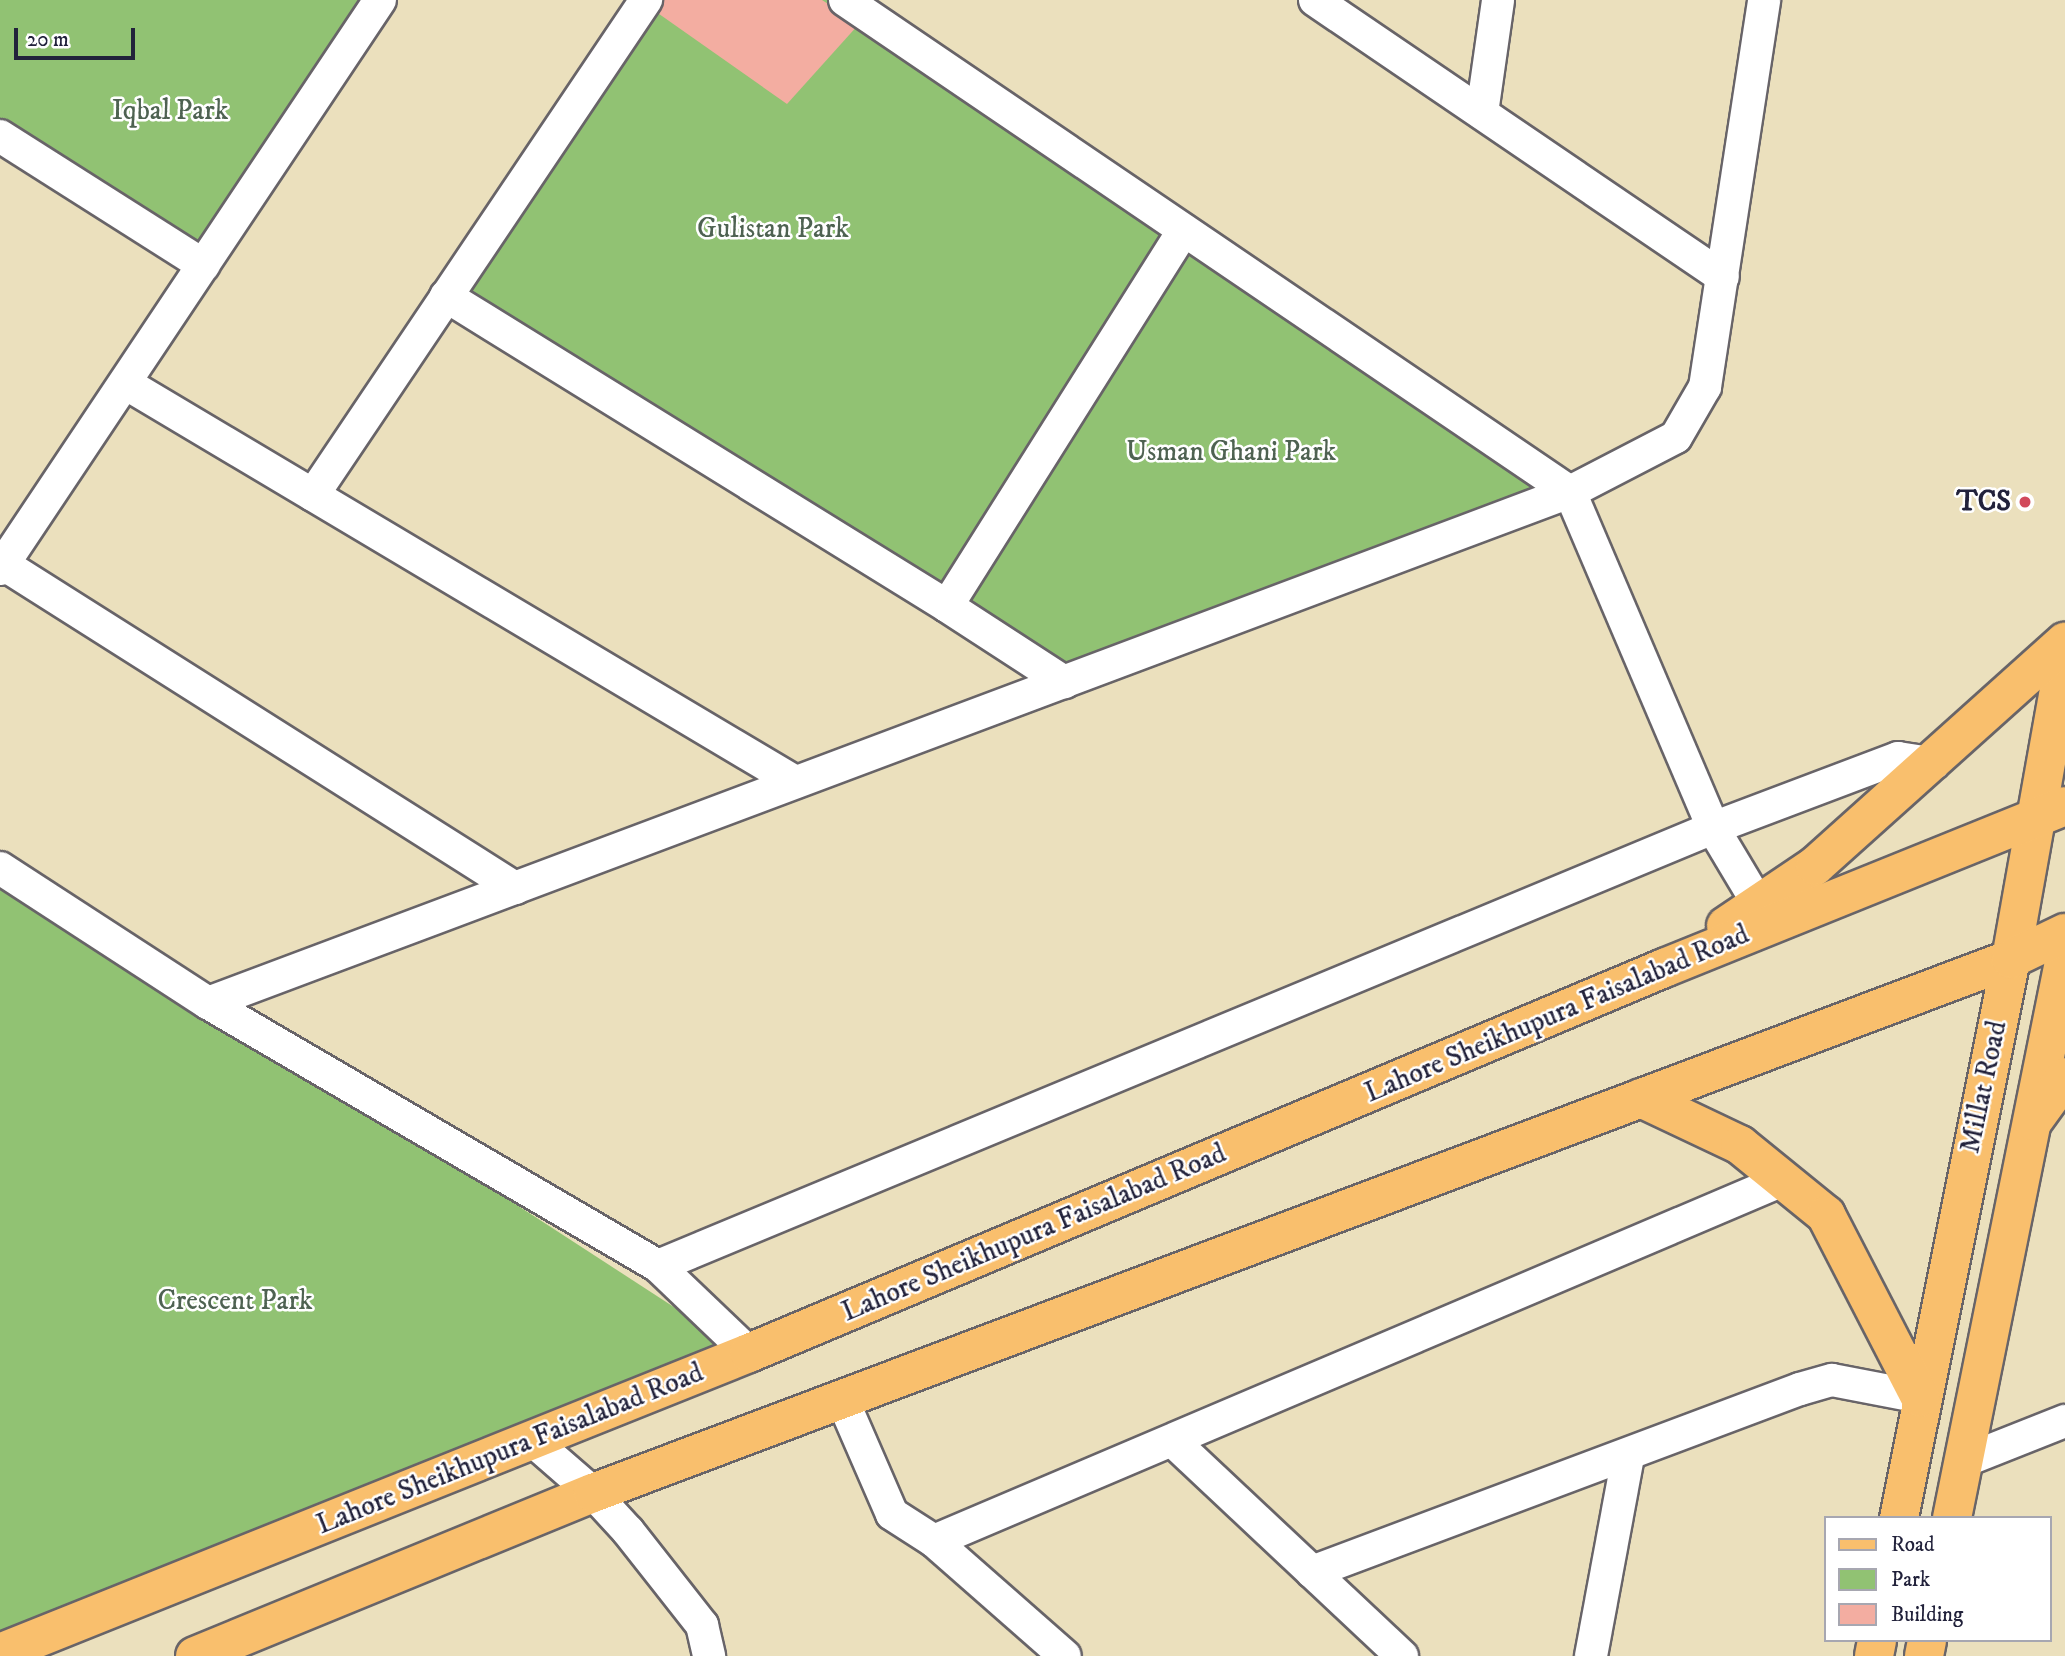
<!DOCTYPE html>
<style>
body{margin:0}
#map{position:relative;width:2065px;height:1656px;overflow:hidden;background:#ebe0bd;font-family:"IM FELL DW Pica",serif}
div>[style]{position:absolute}
.green>*{inset:0;background:#91c273}
.building>*{inset:0;background:#f3ada1}
.roads{filter:drop-shadow(2px 0 #686468) drop-shadow(-2px 0 #686468) drop-shadow(0 2px #686468) drop-shadow(0 -2px #686468)}
.street>*{height:32px;margin:-16px;padding:0 16px;transform-origin:16px;border-radius:16px;background:#fff}
.primary>*{height:38px;margin:-19px;padding:0 19px;transform-origin:19px;border-radius:19px;background:#f9bf6d}
.highway>*{height:38px;margin:-19px;padding:0 19px;transform-origin:19px;border-radius:19px;background:#f9bf6d}
.dots>*{width:19px;height:19px;translate:-50% -50%;box-sizing:border-box;border:4px solid #fff;border-radius:50%}
span{translate:-50% -50%;white-space:nowrap;text-align:center;line-height:1.15;-webkit-text-stroke:5px #fff;paint-order:stroke}
.park-label{font-size:28px;color:#4e6251}
.poi-label{font-size:28px;color:#22223b;font-weight:700}
.right{translate:-100% -50%;text-align:right}
.street-label{font-size:28px;color:#22223b}
.legend{position:absolute;left:1824px;top:1516px;width:228px;height:126px;box-sizing:border-box;background:#fff;border:2px solid #a7a7b1;margin:0;padding:9px 12px;list-style:none;font-size:21px;color:#22223b}
.legend li{display:flex;align-items:center;gap:14px;height:35px}
.legend b{width:35px;border:2px solid #a7a7b1}
.scale{position:absolute;left:14px;top:28px;width:121px;height:32px;box-sizing:border-box;border:4px solid #22223b;border-top:0;padding-left:9px;font-size:21px;line-height:24px;white-space:nowrap;color:#22223b;-webkit-text-stroke:5px #fff;paint-order:stroke}
</style>
<div id="map">
<div class="green">
<div style="clip-path:polygon(0 0,362px 0,203px 265px,0 136px)"></div>
<div style="clip-path:polygon(648px 0,841px 0,1182px 232px,948px 604px,447px 296px)"></div>
<div style="clip-path:polygon(1186px 234px,1568px 492px,1064px 681px,949px 606px)"></div>
<div style="clip-path:polygon(0 869px,740px 1350px,0 1649px)"></div>
</div>
<div class="building">
<div style="clip-path:polygon(658px 0,822px 0,859px 24px,787px 104px,652px 9px)"></div>
</div>
<div class="roads">
<div class="street">
<div style="left:845px;top:0;width:876px;rotate:34.16deg"></div>
<div style="left:1570px;top:492px;width:365px;rotate:66.9deg"></div>
<div style="left:1713px;top:828px;width:90px;rotate:59.1deg"></div>
<div style="left:1315px;top:0;width:493px;rotate:34.2deg"></div>
<div style="left:1482px;top:113px;width:114px;rotate:-81.9deg"></div>
<div style="left:0;top:136px;width:241px;rotate:32.4deg"></div>
<div style="left:446px;top:296px;width:589px;rotate:31.75deg"></div>
<div style="left:947px;top:606px;width:444px;rotate:-57.8deg"></div>
<div style="left:125px;top:383px;width:780px;rotate:30.77deg"></div>
<div style="left:313px;top:495px;width:597px;rotate:-56.07deg"></div>
<div style="left:0;top:562px;width:610px;rotate:32.33deg"></div>
<div style="left:0;top:569px;width:684px;rotate:-56.26deg"></div>
<div style="left:947px;top:606px;width:140px;rotate:33deg"></div>
<div style="left:0;top:868px;width:248px;rotate:33deg"></div>
<div style="left:208px;top:1003px;width:521px;rotate:30.3deg"></div>
<div style="left:658px;top:1266px;width:126px;rotate:43.7deg"></div>
<div style="left:208px;top:1003px;width:1455px;rotate:-20.57deg"></div>
<div style="left:1570px;top:492px;width:119px;rotate:-27.4deg"></div>
<div style="left:1676px;top:437px;width:58px;rotate:-59.9deg"></div>
<div style="left:1705px;top:387px;width:391px;rotate:-81.3deg"></div>
<div style="left:658px;top:1266px;width:1142px;rotate:-22.55deg"></div>
<div style="left:1713px;top:828px;width:198px;rotate:-20.7deg"></div>
<div style="left:1898px;top:758px;width:36px;rotate:9deg"></div>
<div style="left:842px;top:1399px;width:125px;rotate:66.5deg"></div>
<div style="left:892px;top:1514px;width:50px;rotate:32.7deg"></div>
<div style="left:934px;top:1541px;width:174px;rotate:41.3deg"></div>
<div style="left:532px;top:1440px;width:81px;rotate:41deg"></div>
<div style="left:593px;top:1493px;width:52px;rotate:47.4deg"></div>
<div style="left:628px;top:1531px;width:120px;rotate:51.8deg"></div>
<div style="left:702px;top:1625px;width:32px;rotate:77deg"></div>
<div style="left:1174px;top:1442px;width:313px;rotate:43.2deg"></div>
<div style="left:1964px;top:1461px;width:109px;rotate:-21.6deg"></div>
<div style="left:934px;top:1541px;width:923px;rotate:-23.04deg"></div>
<div style="left:1312px;top:1572px;width:521px;rotate:-20.56deg"></div>
<div style="left:1800px;top:1389px;width:33px;rotate:-16deg"></div>
<div style="left:1832px;top:1380px;width:90px;rotate:10.9deg"></div>
<div style="left:1591px;top:1656px;width:202px;rotate:-79.5deg"></div>
</div>
<div class="primary">
<div style="left:1899px;top:1518px;width:570px;rotate:-78.67deg"></div>
<div style="left:2011px;top:959px;width:309px;rotate:-79.9deg"></div>
<div style="left:1952px;top:1518px;width:572px;rotate:-78.61deg"></div>
<div style="left:1874px;top:1656px;width:16px;rotate:-79deg"></div>
<div style="left:1924px;top:1656px;width:16px;rotate:-79deg"></div>
</div>
<div class="highway">
<div style="left:1726px;top:926px;width:107px;rotate:-34deg"></div>
<div style="left:1815px;top:866px;width:336px;rotate:-41.9deg"></div>
<div style="left:1641px;top:1098px;width:110px;rotate:25.4deg"></div>
<div style="left:1740px;top:1145px;width:111px;rotate:39.1deg"></div>
<div style="left:1826px;top:1215px;width:205px;rotate:62.7deg"></div>
<div style="left:2033px;top:1121px;width:54px;rotate:-54deg"></div>
<div style="left:0;top:1653px;width:807px;rotate:-21.83deg"></div>
<div style="left:749px;top:1353px;width:993px;rotate:-22.82deg"></div>
<div style="left:1664px;top:968px;width:432px;rotate:-22deg"></div>
<div style="left:195px;top:1656px;width:430px;rotate:-22.3deg"></div>
<div style="left:593px;top:1493px;width:1515px;rotate:-20.64deg"></div>
<div style="left:2011px;top:959px;width:60px;rotate:-25.7deg"></div>
</div>
</div>
<div class="dots">
<div style="left:2025px;top:502px;background:#d1495b"></div>
</div>
<div class="park-label">
<span style="left:170px;top:111px">Iqbal Park</span>
<span style="left:773px;top:229px">Gulistan Park</span>
<span style="left:1231px;top:452px">Usman Ghani Park</span>
<span style="left:235px;top:1301px">Crescent Park</span>
</div>
<div class="poi-label">
<span class="right" style="left:2011px;top:502px">TCS</span>
</div>
<div class="street-label">
<span style="left:1557px;top:1014px;rotate:-23deg">Lahore Sheikhupura Faisalabad Road</span>
<span style="left:1984px;top:1087px;rotate:-78deg">Millat Road</span>
<span style="left:1034px;top:1233px;rotate:-23deg">Lahore Sheikhupura Faisalabad Road</span>
<span style="left:510px;top:1449px;rotate:-22deg">Lahore Sheikhupura Faisalabad Road</span>
</div>
<ul class="legend">
<li><b style="height:9px;background:#f9bf6d"></b>Road</li>
<li><b style="height:19px;background:#91c273"></b>Park</li>
<li><b style="height:19px;background:#f3ada1"></b>Building</li>
</ul>
<div class="scale">20 m</div>
</div>
